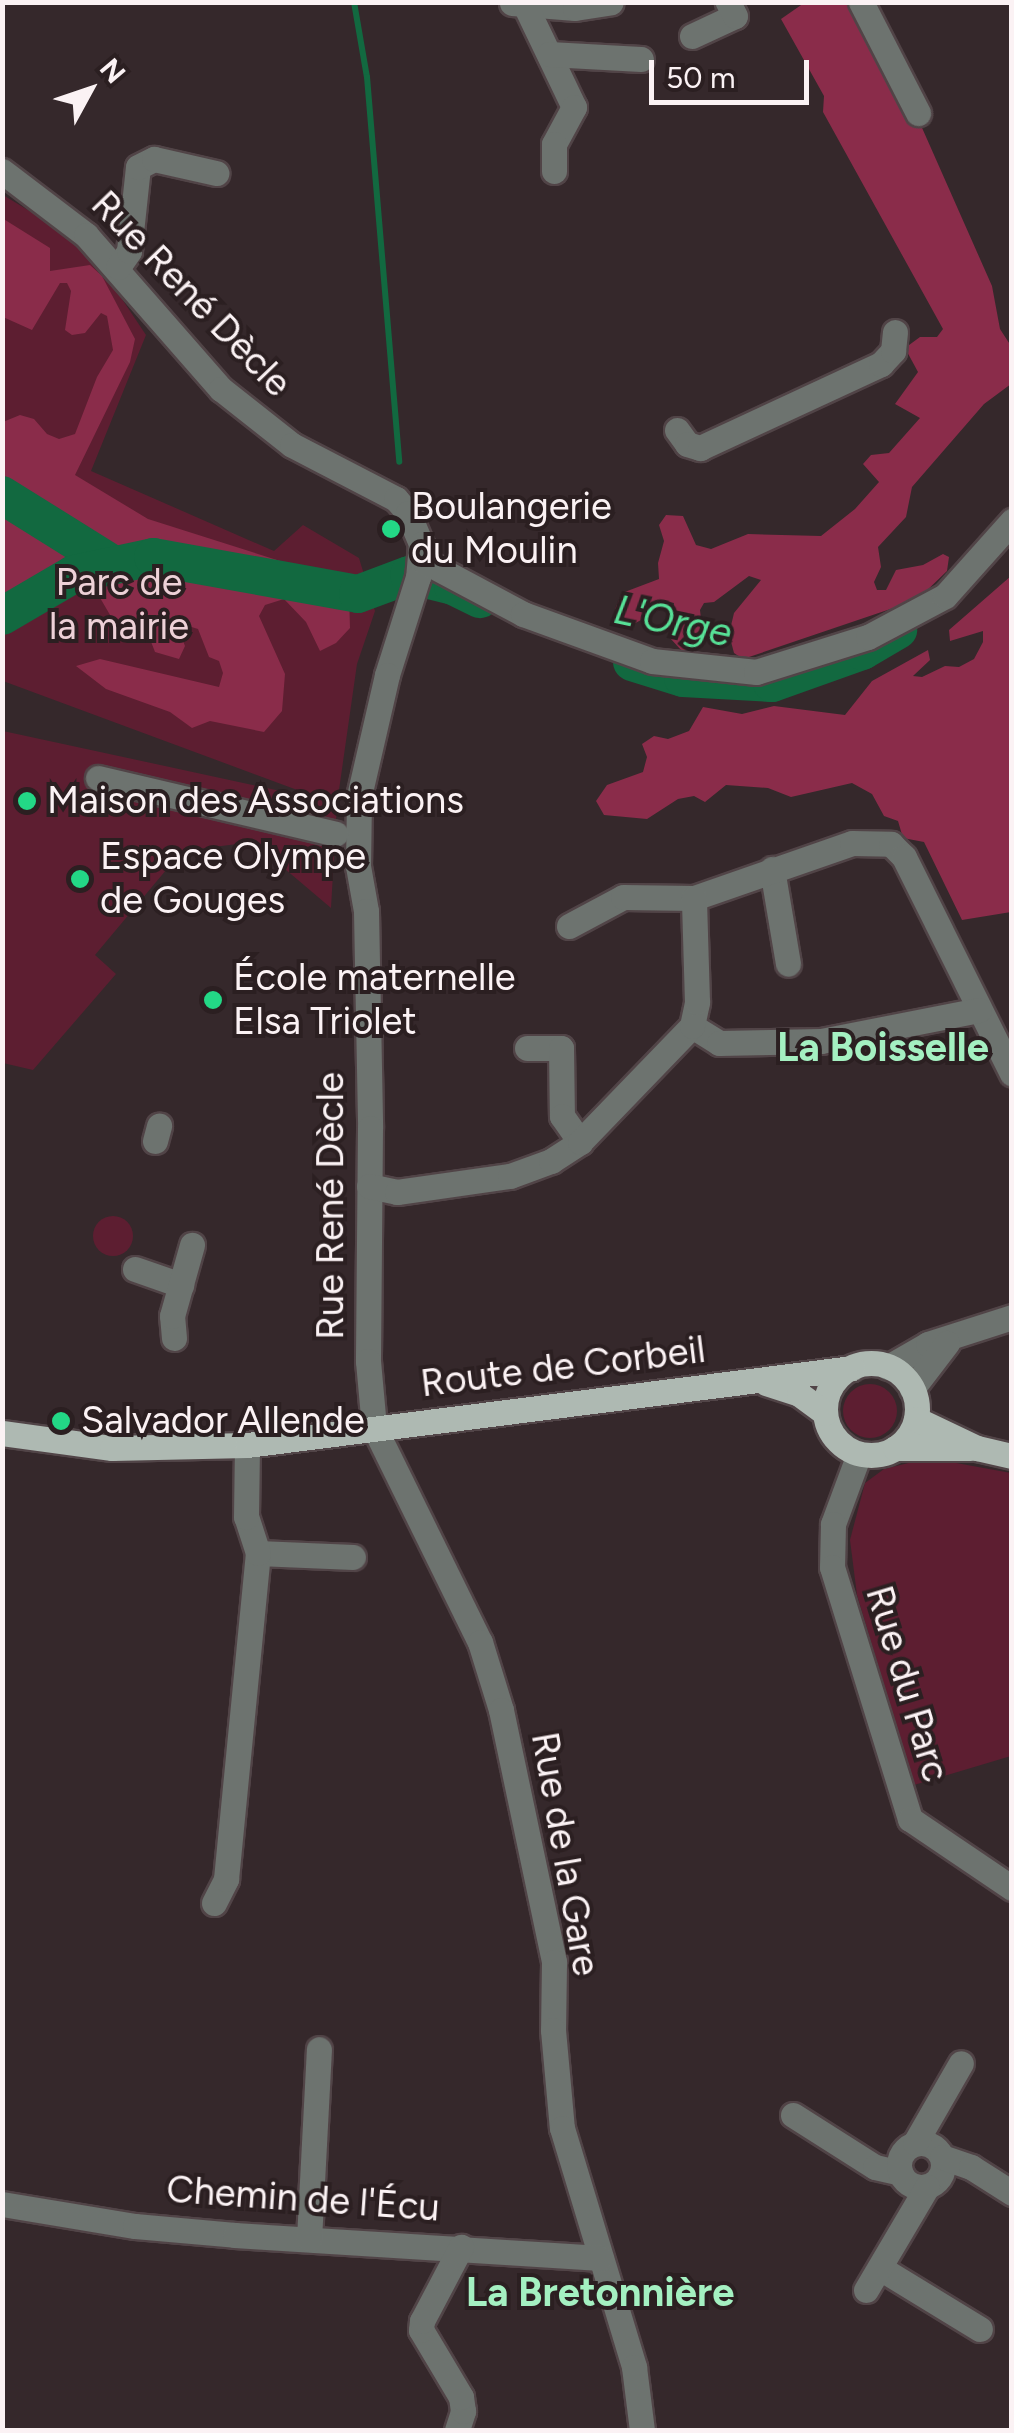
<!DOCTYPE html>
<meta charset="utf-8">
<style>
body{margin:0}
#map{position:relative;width:1014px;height:2433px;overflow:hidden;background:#35282b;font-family:Figtree,sans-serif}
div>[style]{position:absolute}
.green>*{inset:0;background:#5d1e31}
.round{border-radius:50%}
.forest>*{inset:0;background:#8a2c4a}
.stream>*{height:6px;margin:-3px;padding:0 3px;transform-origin:3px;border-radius:3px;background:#126940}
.river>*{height:38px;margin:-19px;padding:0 19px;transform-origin:19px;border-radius:19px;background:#126940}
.roads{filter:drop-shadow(2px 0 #514447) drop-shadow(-2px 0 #514447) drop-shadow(0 2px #514447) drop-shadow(0 -2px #514447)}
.minor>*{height:25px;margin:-12.5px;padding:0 12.5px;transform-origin:12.5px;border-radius:12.5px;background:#6d736f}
.minor>.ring{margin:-12.5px;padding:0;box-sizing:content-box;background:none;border:25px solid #6d736f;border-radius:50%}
.major>*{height:25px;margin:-12.5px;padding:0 12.5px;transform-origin:12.5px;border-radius:12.5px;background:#aeb9b2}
.major>.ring{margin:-12.5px;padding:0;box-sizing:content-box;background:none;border:25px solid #aeb9b2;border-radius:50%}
.dots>*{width:28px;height:28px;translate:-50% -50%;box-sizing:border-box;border:5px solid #2b1f21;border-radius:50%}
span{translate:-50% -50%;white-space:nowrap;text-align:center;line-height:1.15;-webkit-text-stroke:8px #2b1f21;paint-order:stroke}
.street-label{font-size:38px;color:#fbf2f4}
.poi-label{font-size:38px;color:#fbf2f4}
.left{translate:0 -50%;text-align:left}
.park-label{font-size:38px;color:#edd1d7}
.water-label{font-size:40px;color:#57e197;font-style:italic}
.neighbourhood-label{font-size:40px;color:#a4f0c1;font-weight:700}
.frame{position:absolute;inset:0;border:5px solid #fbf2f4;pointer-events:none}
.north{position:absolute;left:40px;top:40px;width:100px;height:100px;-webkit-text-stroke:8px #2b1f21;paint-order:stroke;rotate:50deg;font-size:28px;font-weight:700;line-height:40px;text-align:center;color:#fbf2f4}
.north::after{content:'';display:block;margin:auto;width:35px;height:45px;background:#fbf2f4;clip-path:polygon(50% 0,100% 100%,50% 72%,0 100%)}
.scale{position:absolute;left:649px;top:60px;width:160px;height:45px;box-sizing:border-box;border:5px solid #fbf2f4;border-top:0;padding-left:12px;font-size:30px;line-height:35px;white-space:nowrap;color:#fbf2f4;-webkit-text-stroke:8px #2b1f21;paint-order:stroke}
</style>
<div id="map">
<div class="green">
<div style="clip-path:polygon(3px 195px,86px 245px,146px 335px,91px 471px,274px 551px,303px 525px,359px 558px,375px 611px,357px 664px,337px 804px,331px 908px,253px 842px,182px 851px,95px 955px,116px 974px,33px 1070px,3px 1063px,3px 731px,327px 801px,3px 681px)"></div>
<div class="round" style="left:93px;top:1216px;width:40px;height:40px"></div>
<div class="round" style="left:843px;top:1384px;width:54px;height:54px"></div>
<div style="clip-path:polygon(929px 1458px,1011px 1473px,1011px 1756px,914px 1785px,857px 1595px,850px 1540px,865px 1483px,884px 1469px)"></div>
</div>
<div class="forest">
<div style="clip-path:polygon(804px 3px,856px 3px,919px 121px,992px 286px,1000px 329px,1011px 346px,1011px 384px,984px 404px,912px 487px,906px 517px,878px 547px,881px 567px,874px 582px,877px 590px,886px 590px,896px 570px,923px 565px,943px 554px,949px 557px,947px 571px,917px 600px,743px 659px,734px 653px,729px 634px,734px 613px,761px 580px,749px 576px,714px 602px,704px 603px,700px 610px,703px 636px,693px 649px,682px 651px,670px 638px,674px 603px,664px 601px,659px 610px,632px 625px,615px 609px,622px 593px,659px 579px,658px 563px,664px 541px,659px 525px,666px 515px,683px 516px,696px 545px,711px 549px,748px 534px,821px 536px,855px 509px,879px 482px,863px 464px,871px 455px,889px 453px,920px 418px,895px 404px,918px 372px,905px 348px,920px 337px,937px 337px,943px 329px,823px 112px,824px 96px,781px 19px)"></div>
<div style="clip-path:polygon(2px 218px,50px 248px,50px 271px,90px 265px,102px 276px,135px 339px,130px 362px,75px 475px,148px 519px,315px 572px,336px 580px,349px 595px,350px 628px,336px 643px,320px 651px,306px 622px,284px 599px,265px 605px,259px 616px,285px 674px,282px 711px,264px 732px,210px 721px,192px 728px,170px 712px,106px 689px,76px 666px,100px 659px,219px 687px,223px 673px,219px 661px,209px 657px,198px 629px,185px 625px,180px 633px,185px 646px,179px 659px,155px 652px,150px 639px,157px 625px,144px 622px,124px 639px,92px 584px,74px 587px,3px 620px,3px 422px,20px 415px,34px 419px,47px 434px,59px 439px,75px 434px,97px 377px,113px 350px,107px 316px,101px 313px,85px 333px,72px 335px,65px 330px,71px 291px,67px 283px,60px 283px,32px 330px,3px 317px)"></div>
<div style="clip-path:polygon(1011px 576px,1011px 912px,962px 920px,924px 842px,903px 838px,898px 821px,884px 816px,872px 794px,852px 783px,791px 797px,768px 788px,726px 785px,705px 802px,694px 796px,678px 799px,647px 819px,604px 815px,596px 801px,607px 785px,643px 772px,647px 757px,642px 744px,654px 736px,668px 739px,689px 731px,703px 707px,742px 714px,774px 706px,845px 715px,872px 681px,928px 650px,930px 660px,913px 676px,922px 677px,945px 666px,959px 667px,974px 659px,983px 642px,983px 631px,950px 641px,949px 630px)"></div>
</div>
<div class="stream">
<div style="left:354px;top:2px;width:76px;rotate:80.2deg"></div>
<div style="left:367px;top:77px;width:386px;rotate:85.2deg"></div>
</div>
<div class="river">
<div style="left:2px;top:495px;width:128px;rotate:32deg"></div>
<div style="left:2px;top:616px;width:83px;rotate:-30.3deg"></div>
<div style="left:74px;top:574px;width:81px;rotate:-12.1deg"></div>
<div style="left:153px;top:557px;width:208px;rotate:10.2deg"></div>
<div style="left:358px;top:594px;width:54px;rotate:-20.4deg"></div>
<div style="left:409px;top:575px;width:45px;rotate:14deg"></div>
<div style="left:453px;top:586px;width:30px;rotate:26deg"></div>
<div style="left:632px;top:662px;width:53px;rotate:17.4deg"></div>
<div style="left:683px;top:678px;width:89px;rotate:3.2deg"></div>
<div style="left:772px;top:683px;width:96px;rotate:-19.6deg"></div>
<div style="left:862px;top:651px;width:42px;rotate:-30.3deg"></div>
</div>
<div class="roads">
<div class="minor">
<div style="left:861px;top:2px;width:125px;rotate:62.8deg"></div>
<div style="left:512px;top:3px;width:63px;rotate:4.5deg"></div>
<div style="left:575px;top:8px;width:36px;rotate:-9deg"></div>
<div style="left:526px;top:7px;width:111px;rotate:64.4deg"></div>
<div style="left:574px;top:107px;width:42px;rotate:118.4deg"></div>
<div style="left:554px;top:144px;width:27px;rotate:90deg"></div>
<div style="left:692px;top:36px;width:47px;rotate:-24.9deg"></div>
<div style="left:735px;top:16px;width:16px;rotate:-117deg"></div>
<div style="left:549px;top:54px;width:92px;rotate:3.1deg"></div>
<div style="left:2px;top:171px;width:106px;rotate:37.3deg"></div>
<div style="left:86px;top:235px;width:205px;rotate:48.8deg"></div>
<div style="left:221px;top:389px;width:90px;rotate:38.3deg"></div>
<div style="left:292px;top:445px;width:117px;rotate:27.4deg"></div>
<div style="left:396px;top:499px;width:18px;rotate:49deg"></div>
<div style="left:408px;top:513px;width:34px;rotate:67deg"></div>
<div style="left:421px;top:544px;width:33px;rotate:95deg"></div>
<div style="left:418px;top:577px;width:103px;rotate:107.6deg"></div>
<div style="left:387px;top:675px;width:124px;rotate:103deg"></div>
<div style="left:359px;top:796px;width:70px;rotate:90.8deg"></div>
<div style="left:358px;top:866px;width:46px;rotate:79.9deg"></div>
<div style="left:366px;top:911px;width:217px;rotate:88.9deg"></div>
<div style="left:370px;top:1128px;width:233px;rotate:90.5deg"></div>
<div style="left:368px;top:1361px;width:66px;rotate:84.8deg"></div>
<div style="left:374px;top:1427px;width:240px;rotate:63.8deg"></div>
<div style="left:480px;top:1642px;width:71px;rotate:72.8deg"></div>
<div style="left:501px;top:1710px;width:258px;rotate:78.1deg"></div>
<div style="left:554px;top:1962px;width:68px;rotate:90.8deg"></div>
<div style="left:553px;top:2030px;width:98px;rotate:84.8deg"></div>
<div style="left:562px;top:2128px;width:250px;rotate:73.2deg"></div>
<div style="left:634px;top:2367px;width:64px;rotate:82.8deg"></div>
<div style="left:118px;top:267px;width:19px;rotate:-55deg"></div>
<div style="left:129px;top:251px;width:84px;rotate:-83.9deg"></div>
<div style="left:138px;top:167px;width:18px;rotate:-27deg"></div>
<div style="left:154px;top:159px;width:64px;rotate:12.7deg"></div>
<div style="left:677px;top:430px;width:17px;rotate:54deg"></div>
<div style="left:687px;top:444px;width:14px;rotate:17deg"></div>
<div style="left:700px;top:448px;width:200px;rotate:-24.9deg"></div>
<div style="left:881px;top:364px;width:18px;rotate:-47deg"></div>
<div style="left:893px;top:351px;width:19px;rotate:-84deg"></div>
<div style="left:422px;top:560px;width:115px;rotate:28.1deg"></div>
<div style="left:523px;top:614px;width:137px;rotate:20deg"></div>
<div style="left:652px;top:661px;width:105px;rotate:6deg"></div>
<div style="left:756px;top:672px;width:117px;rotate:-17.4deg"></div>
<div style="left:868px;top:637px;width:87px;rotate:-28deg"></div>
<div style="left:945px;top:596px;width:101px;rotate:-48.2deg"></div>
<div style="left:98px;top:778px;width:244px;rotate:13.2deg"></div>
<div style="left:772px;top:869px;width:96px;rotate:80.4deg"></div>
<div style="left:569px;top:926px;width:61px;rotate:-28.2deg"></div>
<div style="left:623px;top:897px;width:71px;rotate:0.8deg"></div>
<div style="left:694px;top:898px;width:167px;rotate:-19.2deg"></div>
<div style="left:852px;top:843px;width:39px;rotate:1deg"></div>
<div style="left:891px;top:844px;width:18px;rotate:45deg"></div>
<div style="left:904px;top:857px;width:242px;rotate:63.5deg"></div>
<div style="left:692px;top:1026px;width:32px;rotate:32deg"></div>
<div style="left:719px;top:1043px;width:102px;rotate:-1.1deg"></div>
<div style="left:821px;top:1041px;width:161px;rotate:-11.1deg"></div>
<div style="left:527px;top:1048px;width:34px"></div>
<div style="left:561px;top:1048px;width:68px;rotate:89.2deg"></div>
<div style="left:562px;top:1116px;width:32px;rotate:55deg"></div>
<div style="left:155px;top:1141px;width:16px;rotate:-75deg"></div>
<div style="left:369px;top:1186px;width:29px;rotate:12deg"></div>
<div style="left:397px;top:1192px;width:114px;rotate:-8.1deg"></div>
<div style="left:510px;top:1176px;width:44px;rotate:-20.1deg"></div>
<div style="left:551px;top:1161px;width:35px;rotate:-33deg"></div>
<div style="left:580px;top:1142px;width:161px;rotate:-46deg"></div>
<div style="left:692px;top:1026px;width:25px;rotate:-78deg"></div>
<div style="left:697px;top:1002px;width:104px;rotate:-91.7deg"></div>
<div style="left:135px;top:1269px;width:49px;rotate:19.2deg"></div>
<div style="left:174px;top:1338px;width:22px;rotate:-95deg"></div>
<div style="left:172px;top:1316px;width:74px;rotate:-74.3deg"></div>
<div style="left:888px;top:1367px;width:46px;rotate:-29.9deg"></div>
<div style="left:928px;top:1344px;width:88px;rotate:-17.8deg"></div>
<div style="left:912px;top:1389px;width:58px;rotate:-52.7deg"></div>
<div style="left:859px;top:1454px;width:75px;rotate:110.4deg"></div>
<div style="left:833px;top:1524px;width:43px;rotate:91.3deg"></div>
<div style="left:832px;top:1567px;width:264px;rotate:72.8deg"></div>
<div style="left:910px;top:1819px;width:123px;rotate:34.1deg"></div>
<div style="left:258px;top:1553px;width:95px;rotate:2.4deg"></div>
<div style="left:214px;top:1903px;width:27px;rotate:-63deg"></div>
<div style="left:226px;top:1879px;width:328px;rotate:-84.4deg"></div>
<div style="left:258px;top:1553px;width:38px;rotate:-108deg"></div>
<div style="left:246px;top:1517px;width:72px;rotate:-89.2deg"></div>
<div style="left:793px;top:2115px;width:97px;rotate:32.4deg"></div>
<div style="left:875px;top:2167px;width:26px;rotate:13deg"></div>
<div class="ring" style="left:899px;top:2143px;width:19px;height:19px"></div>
<div style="left:915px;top:2143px;width:92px;rotate:-60.1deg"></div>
<div style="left:942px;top:2157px;width:31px;rotate:19deg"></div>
<div style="left:971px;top:2167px;width:49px;rotate:32.4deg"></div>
<div style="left:2px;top:2204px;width:135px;rotate:9.4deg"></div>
<div style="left:135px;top:2226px;width:100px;rotate:5.1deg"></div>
<div style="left:235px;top:2235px;width:366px;rotate:3.6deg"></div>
<div style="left:309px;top:2239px;width:190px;rotate:-87deg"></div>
<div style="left:880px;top:2268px;width:117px;rotate:31.4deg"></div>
<div style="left:866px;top:2290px;width:120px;rotate:-59.4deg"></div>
<div style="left:457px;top:2430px;width:20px;rotate:-72deg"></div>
<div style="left:463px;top:2411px;width:14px;rotate:-98deg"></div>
<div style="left:461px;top:2397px;width:78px;rotate:-120.8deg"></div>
<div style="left:421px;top:2330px;width:9px;rotate:-84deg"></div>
<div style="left:422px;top:2321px;width:84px;rotate:-62.2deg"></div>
</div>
<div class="major">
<div class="ring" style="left:825px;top:1363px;width:67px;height:67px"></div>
<div style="left:766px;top:1383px;width:35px;rotate:18deg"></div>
<div style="left:799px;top:1394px;width:32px;rotate:36deg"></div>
<div style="left:916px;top:1419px;width:68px;rotate:25.4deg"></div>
<div style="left:977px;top:1448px;width:36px;rotate:13deg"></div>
<div style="left:2px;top:1433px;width:111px;rotate:7.8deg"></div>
<div style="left:112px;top:1448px;width:135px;rotate:-1.3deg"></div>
<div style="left:247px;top:1445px;width:610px;rotate:-7.25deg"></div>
<div style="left:895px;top:1448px;width:75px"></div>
</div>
</div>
<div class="dots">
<div style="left:391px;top:529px;background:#23d886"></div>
<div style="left:27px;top:801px;background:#23d886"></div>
<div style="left:80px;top:879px;background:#23d886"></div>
<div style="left:213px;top:1000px;background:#23d886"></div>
<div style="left:61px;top:1421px;background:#23d886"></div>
</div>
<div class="street-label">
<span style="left:191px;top:294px;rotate:46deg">Rue René Dècle</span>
<span style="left:331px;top:1206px;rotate:-90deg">Rue René Dècle</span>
<span style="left:563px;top:1367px;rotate:-7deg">Route de Corbeil</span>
<span style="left:907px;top:1684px;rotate:73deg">Rue du Parc</span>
<span style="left:565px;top:1854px;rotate:80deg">Rue de la Gare</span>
<span style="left:303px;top:2199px;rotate:4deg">Chemin de l'Écu</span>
</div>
<div class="poi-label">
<span class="left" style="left:411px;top:529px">Boulangerie<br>du Moulin</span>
<span class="left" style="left:47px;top:801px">Maison des Associations</span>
<span class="left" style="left:100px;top:879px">Espace Olympe<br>de Gouges</span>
<span class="left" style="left:233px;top:1000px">École maternelle<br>Elsa Triolet</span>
<span class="left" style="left:81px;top:1421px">Salvador Allende</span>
</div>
<div class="park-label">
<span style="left:119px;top:605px">Parc de<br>la mairie</span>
</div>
<div class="water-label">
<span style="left:673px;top:621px;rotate:12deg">L'Orge</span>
</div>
<div class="neighbourhood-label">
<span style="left:883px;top:1047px">La Boisselle</span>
<span style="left:600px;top:2292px">La Bretonnière</span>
</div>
<div class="frame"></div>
<div class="north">N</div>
<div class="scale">50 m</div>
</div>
